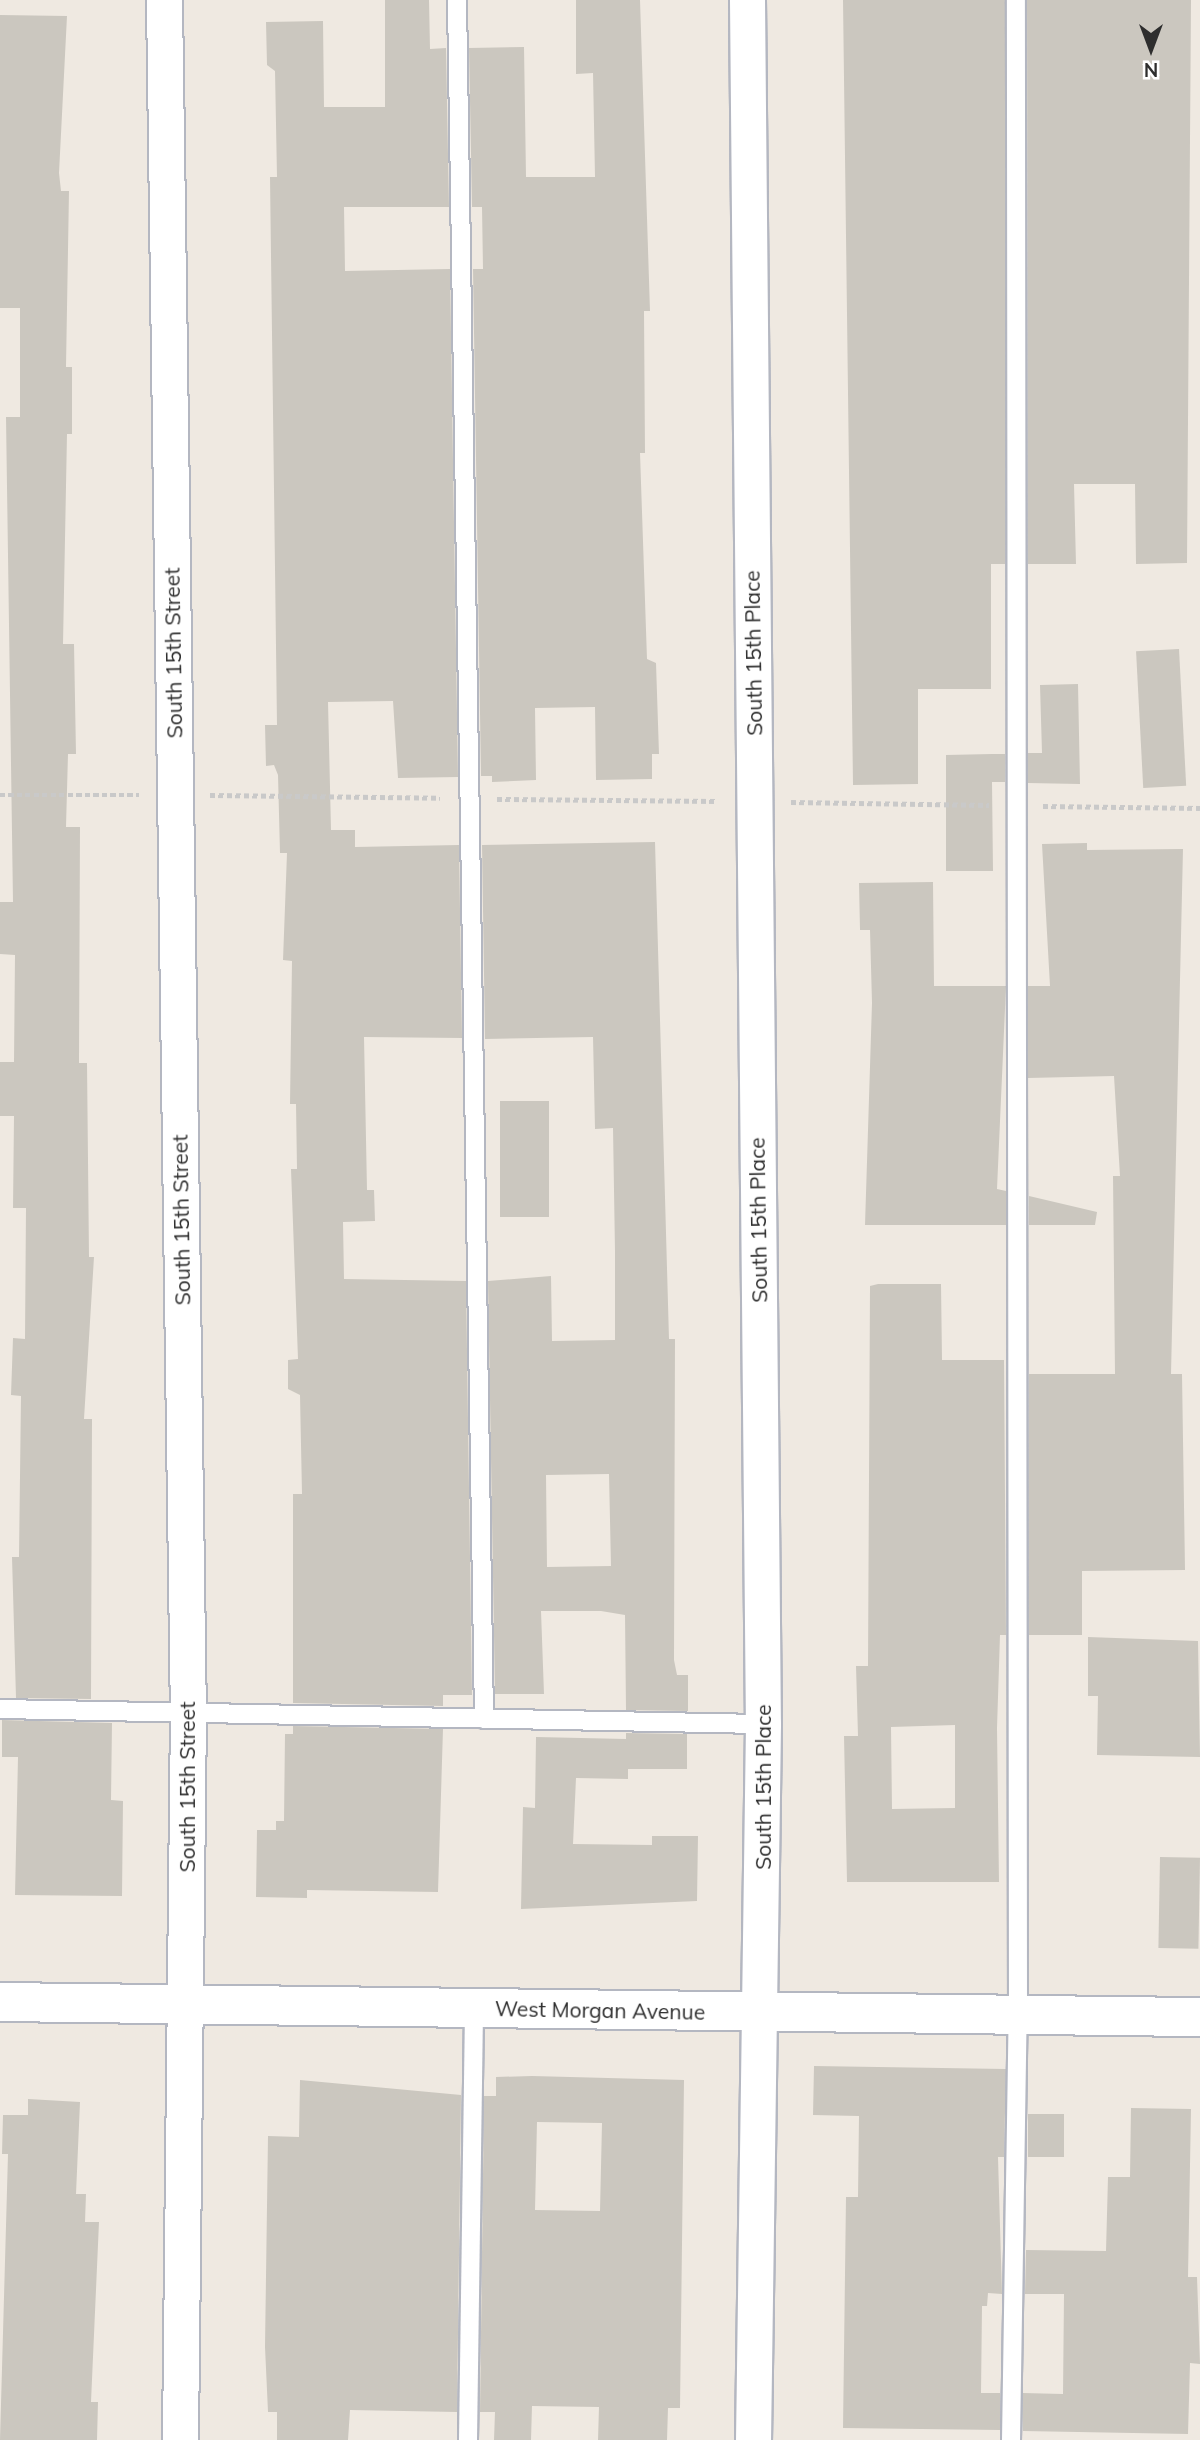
<!DOCTYPE html>
<style>
body{margin:0}
#map{position:relative;width:1200px;height:2440px;overflow:hidden;background:#efe9e1;font-family:Mulish,sans-serif}
div>[style]{position:absolute}
.building>*{inset:0;background:#cbc7bf;transform-origin:0 0}
.path>*{height:4.5px;margin-top:-2.25px;transform-origin:0;background:repeating-linear-gradient(90deg,#c9c9c9 0 5px,transparent 0 8.5px)}
.roads{filter:drop-shadow(2px 0 #b4b7c1) drop-shadow(-2px 0 #b4b7c1) drop-shadow(0 2px #b4b7c1) drop-shadow(0 -2px #b4b7c1)}
.service>*{height:18px;margin:-9px;padding:0 9px;transform-origin:9px;border-radius:9px;background:#fff}
.minor>*{height:35px;margin:-17.5px;padding:0 17.5px;transform-origin:17.5px;border-radius:17.5px;background:#fff}
.tertiary>*{height:38px;margin:-19px;padding:0 19px;transform-origin:19px;border-radius:19px;background:#fff}
span{translate:-50% -50%;white-space:nowrap;text-align:center;line-height:1.15;-webkit-text-stroke:7px #fff;paint-order:stroke}
.street-label{font-size:21px;color:#2e2e2e}
.north{position:absolute;left:1116px;top:14px;width:70px;height:70px;-webkit-text-stroke:5px #fff;paint-order:stroke;rotate:180deg;font-size:19px;font-weight:700;line-height:28px;text-align:center;color:#2e2e2e}
.north::after{content:'';display:block;margin:auto;width:24px;height:32px;background:#2e2e2e;clip-path:polygon(50% 0,100% 100%,50% 72%,0 100%)}
</style>
<div id="map">
<div class="building">
<div style="clip-path:polygon(385px 0,429px 0,430px 49px,446px 48px,449px 207px,344px 207px,345px 271px,450px 269px,458px 777px,398px 778px,393px 701px,328px 702px,331px 830px,355px 830px,355px 847px,459px 845px,462px 1038px,364px 1037px,367px 1190px,374px 1190px,375px 1221px,343px 1222px,344px 1279px,466px 1281px,472px 1695px,443px 1695px,443px 1706px,293px 1703px,293px 1494px,302px 1494px,300px 1395px,288px 1389px,288px 1360px,298px 1359px,291px 1169px,297px 1169px,296px 1104px,290px 1104px,292px 961px,283px 960px,287px 853px,280px 853px,278px 775px,274px 765px,266px 766px,265px 725px,277px 725px,270px 177px,277px 177px,275px 71px,267px 65px,266px 22px,323px 21px,324px 107px,385px 107px)"></div>
<div style="clip-path:polygon(576px 0,640px 0,650px 311px,644px 311px,645px 453px,640px 453px,647px 659px,656px 663px,659px 754px,652px 754px,652px 779px,596px 780px,595px 707px,535px 708px,536px 780px,492px 782px,492px 776px,481px 776px,473px 269px,483px 269px,482px 207px,472px 207px,469px 48px,524px 47px,526px 177px,595px 177px,593px 73px,576px 74px)"></div>
<div style="clip-path:polygon(843px 0,1005px 0,1005px 564px,991px 564px,991px 689px,918px 689px,918px 784px,853px 785px)"></div>
<div style="clip-path:polygon(1027px 0,1191px 0,1187px 563px,1136px 564px,1135px 484px,1074px 484px,1076px 564px,1028px 564px)"></div>
<div style="clip-path:polygon(0 15px,67px 16px,59px 173px,61px 191px,69px 191px,66px 367px,72px 367px,72px 434px,67px 434px,63px 644px,74px 644px,76px 754px,68px 754px,66px 827px,80px 827px,79px 1063px,87px 1063px,89px 1257px,94px 1257px,84px 1419px,92px 1419px,91px 1699px,16px 1698px,12px 1557px,19px 1557px,21px 1396px,11px 1395px,13px 1338px,25px 1339px,26px 1208px,13px 1208px,14px 1116px,0 1116px,0 1062px,14px 1062px,15px 955px,0 954px,0 902px,13px 902px,6px 417px,20px 417px,20px 308px,0 308px)"></div>
<div style="left:1179px;top:649px;width:137px;height:43px;rotate:87deg"></div>
<div style="clip-path:polygon(1078px 684px,1080px 784px,1028px 783px,1028px 753px,1042px 753px,1040px 685px)"></div>
<div style="clip-path:polygon(992px 754px,1005px 754px,1005px 782px,992px 782px,993px 871px,946px 871px,946px 755px)"></div>
<div style="clip-path:polygon(evenodd,655px 842px,669px 1339px,675px 1339px,674px 1660px,677px 1675px,688px 1675px,688px 1711px,626px 1710px,625px 1615px,601px 1611px,541px 1611px,544px 1694px,495px 1694px,488px 1281px,551px 1276px,552px 1341px,615px 1340px,615px 1252px,613px 1128px,595px 1129px,593px 1037px,485px 1039px,482px 845px,655px 842px,609px 1474px,611px 1566px,547px 1567px,546px 1475px,609px 1474px)"></div>
<div style="clip-path:polygon(1087px 843px,1087px 850px,1183px 849px,1171px 1374px,1182px 1374px,1185px 1570px,1082px 1571px,1082px 1635px,1029px 1635px,1029px 1374px,1115px 1374px,1113px 1176px,1120px 1176px,1114px 1076px,1028px 1078px,1028px 986px,1050px 986px,1042px 844px)"></div>
<div style="clip-path:polygon(933px 882px,934px 986px,1006px 986px,997px 1189px,1006px 1191px,1006px 1225px,865px 1225px,872px 1003px,870px 930px,860px 930px,859px 883px)"></div>
<div style="left:500px;top:1101px;width:49px;height:116px"></div>
<div style="clip-path:polygon(1029px 1196px,1097px 1212px,1095px 1225px,1029px 1225px)"></div>
<div style="clip-path:polygon(evenodd,878px 1284px,941px 1284px,942px 1360px,1004px 1360px,1006px 1635px,1000px 1635px,997px 1728px,999px 1882px,847px 1882px,844px 1736px,858px 1736px,856px 1666px,868px 1666px,870px 1286px,878px 1284px,955px 1725px,955px 1808px,892px 1809px,891px 1727px,955px 1725px)"></div>
<div style="clip-path:polygon(1088px 1637px,1198px 1641px,1200px 1757px,1097px 1755px,1098px 1696px,1088px 1696px)"></div>
<div style="clip-path:polygon(2px 1720px,112px 1723px,111px 1800px,123px 1801px,122px 1896px,15px 1895px,18px 1757px,2px 1757px)"></div>
<div style="clip-path:polygon(293px 1726px,443px 1729px,438px 1892px,307px 1890px,307px 1898px,256px 1897px,257px 1830px,276px 1830px,276px 1821px,284px 1821px,285px 1734px,293px 1734px)"></div>
<div style="clip-path:polygon(626px 1733px,687px 1734px,687px 1769px,628px 1769px,628px 1779px,576px 1778px,573px 1844px,652px 1845px,652px 1836px,698px 1836px,697px 1901px,521px 1909px,523px 1807px,535px 1808px,536px 1737px,626px 1739px)"></div>
<div style="left:1160px;top:1857px;width:40px;height:91px;rotate:1deg"></div>
<div style="clip-path:polygon(814px 2066px,1006px 2069px,1004px 2157px,998px 2157px,1002px 2294px,988px 2293px,987px 2306px,982px 2306px,981px 2393px,1000px 2393px,1000px 2430px,843px 2428px,846px 2197px,858px 2197px,859px 2116px,813px 2115px)"></div>
<div style="clip-path:polygon(evenodd,532px 2076px,684px 2080px,680px 2408px,668px 2408px,667px 2440px,598px 2440px,599px 2407px,532px 2406px,531px 2440px,494px 2440px,495px 2412px,480px 2412px,484px 2096px,496px 2096px,496px 2077px,532px 2076px,537px 2122px,602px 2123px,600px 2211px,535px 2210px,537px 2122px)"></div>
<div style="clip-path:polygon(300px 2080px,461px 2095px,457px 2412px,350px 2410px,348px 2440px,277px 2440px,277px 2412px,268px 2412px,265px 2347px,268px 2136px,299px 2137px)"></div>
<div style="clip-path:polygon(28px 2099px,80px 2102px,76px 2194px,86px 2194px,85px 2222px,99px 2222px,91px 2402px,98px 2402px,97px 2440px,0 2440px,8px 2154px,2px 2154px,3px 2115px,28px 2115px)"></div>
<div style="clip-path:polygon(1131px 2108px,1191px 2109px,1188px 2277px,1197px 2277px,1200px 2364px,1190px 2363px,1188px 2434px,1023px 2431px,1023px 2393px,1063px 2394px,1064px 2294px,1025px 2294px,1026px 2250px,1106px 2251px,1108px 2177px,1130px 2177px)"></div>
<div style="left:1028px;top:2114px;width:36px;height:43px"></div>
</div>
<div class="path">
<div style="left:0;top:795px;width:139px"></div>
<div style="left:210px;top:795px;width:230px;rotate:0.7deg"></div>
<div style="left:497px;top:799px;width:219px;rotate:0.5deg"></div>
<div style="left:791px;top:802px;width:198px;rotate:0.9deg"></div>
<div style="left:1043px;top:806px;width:157px;rotate:0.7deg"></div>
</div>
<div class="roads">
<div class="service">
<div style="left:457px;top:0;width:1719px;rotate:89.1deg"></div>
<div style="left:0;top:1709px;width:763px;rotate:1.13deg"></div>
<div style="left:468px;top:2440px;width:432px;rotate:-89.2deg"></div>
<div style="left:1011px;top:2440px;width:426px;rotate:-89.1deg"></div>
<div style="left:1018px;top:2014px;width:2014px;rotate:-90.06deg"></div>
</div>
<div class="minor">
<div style="left:164px;top:0;width:1710px;rotate:89.2deg"></div>
<div style="left:188px;top:1710px;width:730px;rotate:90.63deg"></div>
<div style="left:747px;top:0;width:1724px;rotate:89.47deg"></div>
<div style="left:763px;top:1724px;width:716px;rotate:90.8deg"></div>
</div>
<div class="tertiary">
<div style="left:0;top:2002px;width:1200px;rotate:0.72deg"></div>
</div>
</div>
<div class="street-label">
<span style="left:173px;top:653px;rotate:-91deg">South 15th Street</span>
<span style="left:753px;top:653px;rotate:-91deg">South 15th Place</span>
<span style="left:181px;top:1220px;rotate:-91deg">South 15th Street</span>
<span style="left:758px;top:1220px;rotate:-91deg">South 15th Place</span>
<span style="left:187px;top:1787px;rotate:-90deg">South 15th Street</span>
<span style="left:763px;top:1787px;rotate:-90deg">South 15th Place</span>
<span style="left:600px;top:2010px;rotate:1deg">West Morgan Avenue</span>
</div>
<div class="north">N</div>
</div>
